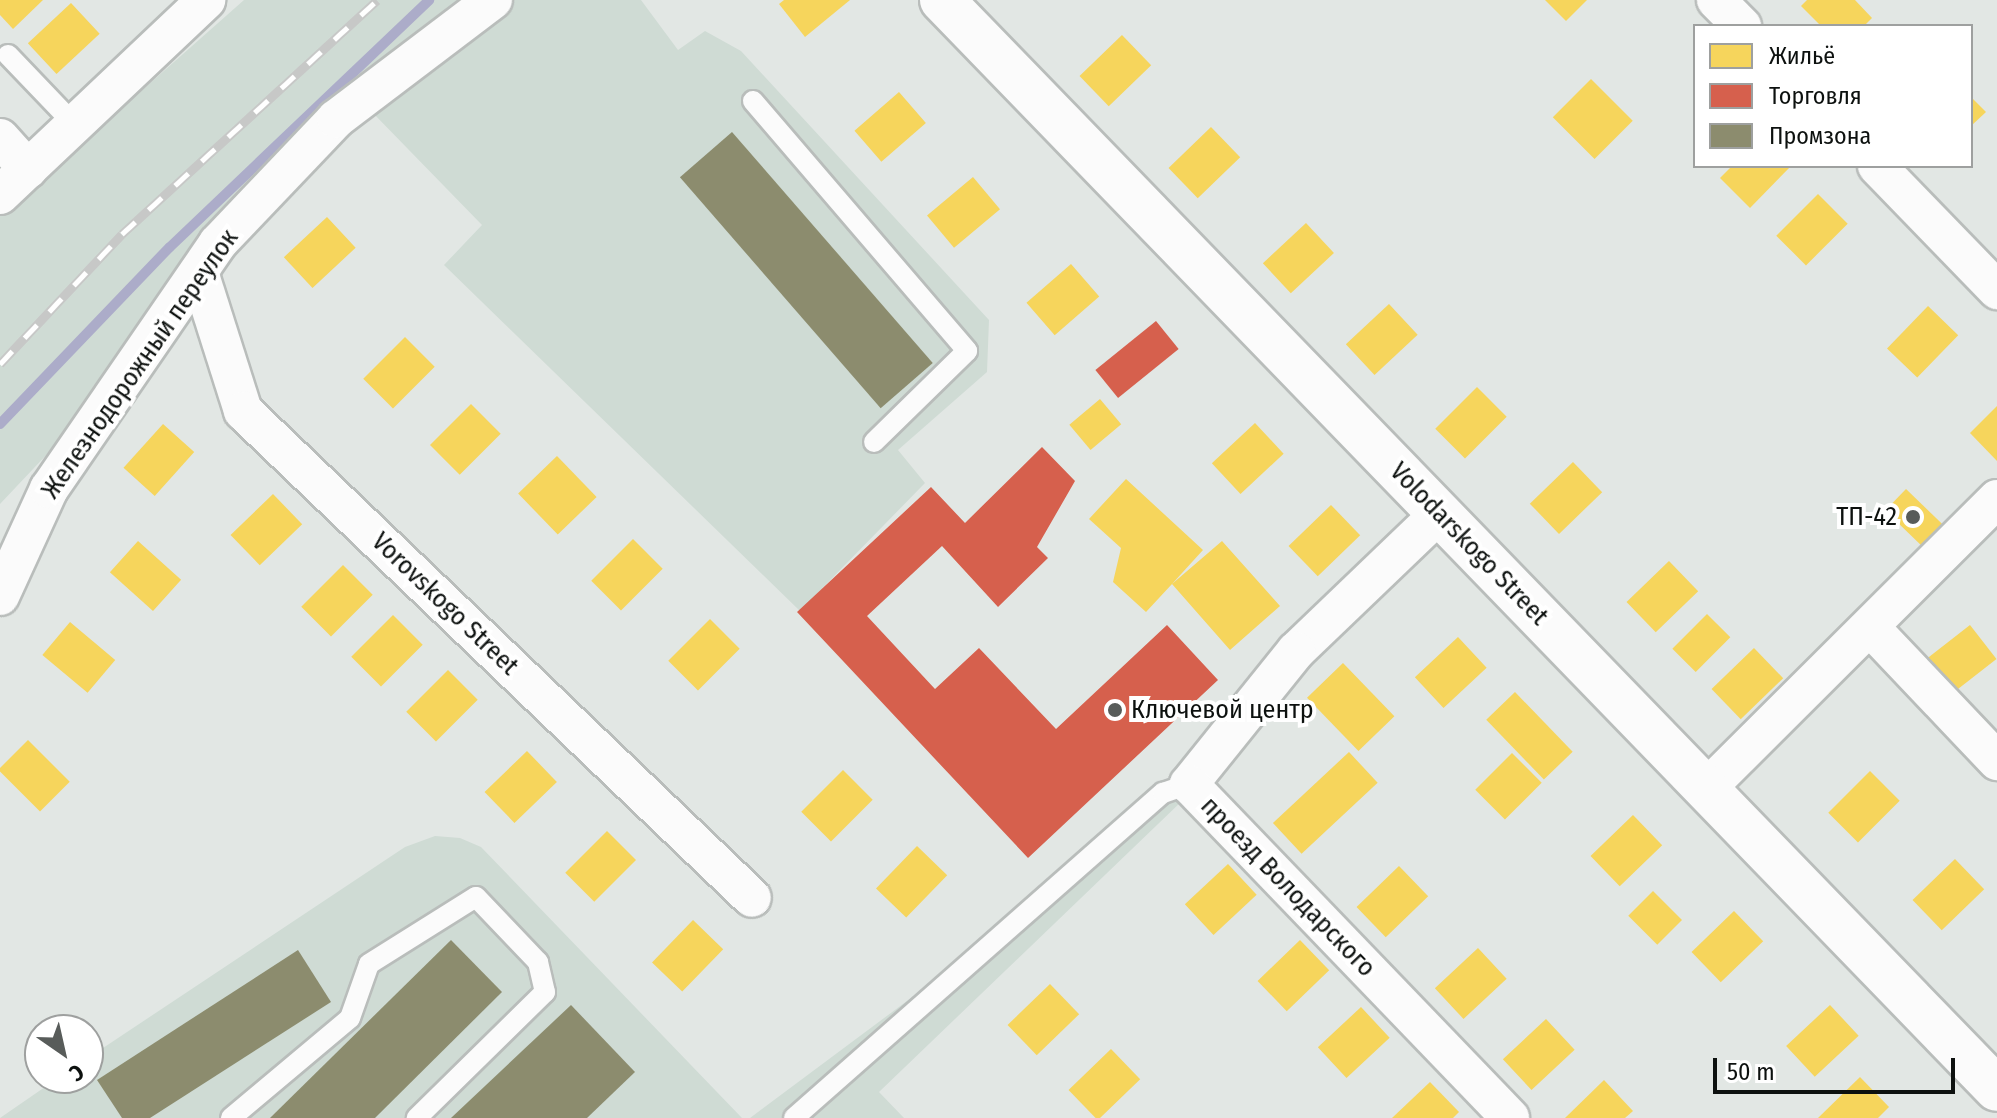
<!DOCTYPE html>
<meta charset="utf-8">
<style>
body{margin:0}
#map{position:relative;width:1997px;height:1118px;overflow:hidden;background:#e2e7e4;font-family:"Fira Sans Condensed",sans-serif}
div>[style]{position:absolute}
.built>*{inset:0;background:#cfdbd4}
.homes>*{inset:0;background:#f6d55c;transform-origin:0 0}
.shops>*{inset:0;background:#d6604d;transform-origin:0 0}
.industry>*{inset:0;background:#8c8c6e;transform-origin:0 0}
.stream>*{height:10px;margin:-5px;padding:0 5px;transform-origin:5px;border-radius:5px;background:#acacc9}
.roads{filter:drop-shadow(2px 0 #b9bdbb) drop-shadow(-2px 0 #b9bdbb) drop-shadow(0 2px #b9bdbb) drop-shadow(0 -2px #b9bdbb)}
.service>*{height:20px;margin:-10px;padding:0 10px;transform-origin:10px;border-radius:10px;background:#fbfbfb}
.minor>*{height:38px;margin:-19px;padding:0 19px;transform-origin:19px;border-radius:19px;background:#fbfbfb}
.tertiary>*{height:44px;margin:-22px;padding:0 22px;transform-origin:22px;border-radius:22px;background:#fbfbfb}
.rail>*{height:9px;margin-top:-4.5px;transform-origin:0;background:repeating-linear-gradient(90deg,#fff 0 18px,#c7c8c7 0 36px);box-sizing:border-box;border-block:2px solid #c7c8c7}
.dots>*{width:22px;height:22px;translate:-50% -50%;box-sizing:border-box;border:4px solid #fff;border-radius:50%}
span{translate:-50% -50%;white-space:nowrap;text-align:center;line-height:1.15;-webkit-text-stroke:8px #fff;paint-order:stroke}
.street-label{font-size:26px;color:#0d110f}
.poi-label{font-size:26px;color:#0d110f}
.right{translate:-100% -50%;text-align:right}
.left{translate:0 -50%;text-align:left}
.legend{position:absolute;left:1693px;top:24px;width:280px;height:144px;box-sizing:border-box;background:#fff;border:2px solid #9ea09f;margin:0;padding:10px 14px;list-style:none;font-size:24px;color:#0d110f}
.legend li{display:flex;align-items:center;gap:16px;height:40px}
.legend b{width:40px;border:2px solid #9ea09f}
.north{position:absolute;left:24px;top:1014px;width:80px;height:80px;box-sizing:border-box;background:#fff;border:2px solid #9ea09f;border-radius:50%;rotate:146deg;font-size:22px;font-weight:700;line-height:32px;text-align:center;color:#0d110f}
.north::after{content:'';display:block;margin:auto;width:28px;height:36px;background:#585c5a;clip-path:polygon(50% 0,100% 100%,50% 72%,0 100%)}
.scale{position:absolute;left:1713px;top:1058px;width:242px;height:36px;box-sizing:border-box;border:4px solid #0d110f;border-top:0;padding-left:10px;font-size:24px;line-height:28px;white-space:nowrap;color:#0d110f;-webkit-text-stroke:6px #fff;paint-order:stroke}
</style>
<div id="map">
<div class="built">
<div style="clip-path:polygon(244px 0,641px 0,678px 50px,705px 31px,741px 51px,989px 320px,987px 372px,898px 450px,925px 483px,800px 611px,444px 265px,482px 225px,371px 111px,0 504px,0 216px)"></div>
<div style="clip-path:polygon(1165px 782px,1183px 800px,879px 1092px,904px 1118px,750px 1118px,1037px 904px)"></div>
<div style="clip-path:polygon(435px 836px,460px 838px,481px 847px,742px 1118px,0 1118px,58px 1078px,88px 1078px,88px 1058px,405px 847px)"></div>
</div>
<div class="homes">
<div style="clip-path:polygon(0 0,43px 0,13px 29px,0 15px)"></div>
<div style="clip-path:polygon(784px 0,850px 0,805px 37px,779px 4px)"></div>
<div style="clip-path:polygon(1545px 0,1587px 0,1566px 21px)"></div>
<div style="clip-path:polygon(1807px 0,1855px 0,1872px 18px,1864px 26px,1821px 26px,1801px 6px)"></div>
<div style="left:71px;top:3px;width:42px;height:59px;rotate:47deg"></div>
<div style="left:1122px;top:35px;width:42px;height:59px;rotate:46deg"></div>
<div style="left:1591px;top:79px;width:59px;height:54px;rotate:45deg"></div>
<div style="left:899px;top:92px;width:41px;height:59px;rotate:49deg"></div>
<div style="clip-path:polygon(1971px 97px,1986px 112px,1971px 126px)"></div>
<div style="left:1211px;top:127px;width:42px;height:59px;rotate:46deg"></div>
<div style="clip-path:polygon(1732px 166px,1791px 166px,1750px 208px,1720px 178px)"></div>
<div style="left:973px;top:177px;width:42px;height:60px;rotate:50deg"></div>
<div style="left:1818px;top:194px;width:42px;height:59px;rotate:45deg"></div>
<div style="left:327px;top:217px;width:42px;height:59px;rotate:47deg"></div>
<div style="left:1306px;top:223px;width:41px;height:59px;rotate:47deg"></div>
<div style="left:1071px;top:264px;width:43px;height:59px;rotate:49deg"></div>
<div style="left:1389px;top:304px;width:42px;height:59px;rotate:47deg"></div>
<div style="left:1928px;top:306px;width:42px;height:59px;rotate:44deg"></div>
<div style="left:405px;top:337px;width:42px;height:59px;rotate:45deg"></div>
<div style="left:1477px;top:387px;width:42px;height:59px;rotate:45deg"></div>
<div style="left:1100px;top:399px;width:33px;height:40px;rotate:50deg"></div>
<div style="left:471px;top:404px;width:42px;height:58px;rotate:45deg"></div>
<div style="clip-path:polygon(1997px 406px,1997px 461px,1970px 433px)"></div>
<div style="left:1255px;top:423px;width:42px;height:59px;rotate:47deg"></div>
<div style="left:163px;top:424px;width:42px;height:59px;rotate:42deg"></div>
<div style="left:557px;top:456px;width:57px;height:54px;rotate:46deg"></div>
<div style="left:1573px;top:462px;width:42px;height:60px;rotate:46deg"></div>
<div style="clip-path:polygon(1126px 479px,1203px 550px,1172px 584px,1222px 541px,1280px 606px,1230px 650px,1172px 584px,1146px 612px,1113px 582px,1121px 548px,1089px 519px)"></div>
<div style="left:1906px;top:489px;width:50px;height:30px;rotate:44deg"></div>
<div style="left:273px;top:494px;width:42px;height:59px;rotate:46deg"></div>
<div style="left:1331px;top:505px;width:42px;height:59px;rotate:46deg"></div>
<div style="left:633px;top:539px;width:42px;height:59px;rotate:45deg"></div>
<div style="left:138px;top:541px;width:58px;height:42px;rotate:42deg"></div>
<div style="left:1669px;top:561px;width:42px;height:59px;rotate:46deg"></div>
<div style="left:343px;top:565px;width:42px;height:59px;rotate:45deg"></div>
<div style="left:1707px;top:614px;width:33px;height:49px;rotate:45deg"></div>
<div style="left:393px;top:615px;width:42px;height:59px;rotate:45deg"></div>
<div style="left:710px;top:619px;width:42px;height:59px;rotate:45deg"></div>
<div style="left:70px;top:622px;width:59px;height:43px;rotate:40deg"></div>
<div style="left:1970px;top:625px;width:43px;height:59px;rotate:52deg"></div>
<div style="left:1458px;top:637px;width:42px;height:59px;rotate:47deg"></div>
<div style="left:1754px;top:648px;width:42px;height:59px;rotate:46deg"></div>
<div style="left:1343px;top:663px;width:74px;height:50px;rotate:46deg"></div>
<div style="left:448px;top:670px;width:42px;height:59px;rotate:45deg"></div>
<div style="left:1515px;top:692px;width:83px;height:40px;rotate:46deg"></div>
<div style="left:28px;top:740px;width:59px;height:42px;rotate:45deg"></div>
<div style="left:527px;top:751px;width:43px;height:59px;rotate:46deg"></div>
<div style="left:1349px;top:752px;width:42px;height:104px;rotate:47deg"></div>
<div style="left:1512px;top:753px;width:42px;height:52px;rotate:45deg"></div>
<div style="left:843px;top:770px;width:42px;height:59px;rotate:45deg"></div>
<div style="left:1870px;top:771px;width:42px;height:59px;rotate:45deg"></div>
<div style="left:1633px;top:815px;width:42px;height:59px;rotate:46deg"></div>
<div style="left:607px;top:831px;width:41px;height:59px;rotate:45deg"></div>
<div style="left:917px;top:846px;width:42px;height:59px;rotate:44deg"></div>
<div style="left:1955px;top:859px;width:42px;height:59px;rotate:46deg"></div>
<div style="left:1228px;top:864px;width:42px;height:59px;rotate:47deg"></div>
<div style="left:1399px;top:866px;width:42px;height:59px;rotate:46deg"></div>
<div style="left:1653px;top:891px;width:41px;height:35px;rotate:45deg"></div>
<div style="left:1734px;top:911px;width:42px;height:59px;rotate:46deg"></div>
<div style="left:693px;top:920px;width:42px;height:59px;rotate:44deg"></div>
<div style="left:1300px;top:940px;width:42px;height:59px;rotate:46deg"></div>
<div style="left:1478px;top:948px;width:42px;height:59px;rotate:47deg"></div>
<div style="left:1050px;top:984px;width:42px;height:59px;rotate:46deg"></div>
<div style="left:1830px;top:1005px;width:42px;height:60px;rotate:47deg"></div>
<div style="left:1361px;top:1007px;width:42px;height:59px;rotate:47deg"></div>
<div style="left:1546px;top:1019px;width:42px;height:59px;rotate:47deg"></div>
<div style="left:1111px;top:1049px;width:42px;height:59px;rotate:46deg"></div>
<div style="clip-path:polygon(1860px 1077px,1889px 1107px,1878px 1118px,1818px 1118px)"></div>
<div style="clip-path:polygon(1604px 1080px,1633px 1111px,1625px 1118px,1565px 1118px)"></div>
<div style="clip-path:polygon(1430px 1082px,1459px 1112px,1453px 1118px,1392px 1118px)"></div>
</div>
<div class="shops">
<div style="left:1156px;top:321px;width:36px;height:78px;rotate:51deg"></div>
<div style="clip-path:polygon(1042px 447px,1075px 481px,1037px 547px,1048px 558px,998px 607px,942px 546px,867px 616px,935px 689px,979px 648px,1056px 729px,1167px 625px,1218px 680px,1028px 858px,797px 612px,931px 487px,965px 523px)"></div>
</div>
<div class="industry">
<div style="left:732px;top:132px;width:306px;height:69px;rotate:49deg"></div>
<div style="clip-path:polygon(451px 940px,502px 992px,375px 1118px,270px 1118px)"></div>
<div style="clip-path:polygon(298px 950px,331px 1002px,150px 1118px,122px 1118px,97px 1080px)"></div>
<div style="clip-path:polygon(571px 1005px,635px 1072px,587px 1118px,451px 1118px)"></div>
</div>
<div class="stream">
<div style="left:0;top:424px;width:245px;rotate:-46.2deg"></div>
<div style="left:170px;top:247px;width:358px;rotate:-43.6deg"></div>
</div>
<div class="roads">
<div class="service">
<div style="left:8px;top:55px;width:95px;rotate:46.3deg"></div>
<div style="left:753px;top:101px;width:329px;rotate:49.4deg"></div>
<div style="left:967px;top:351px;width:130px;rotate:135.6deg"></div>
<div style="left:231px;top:1118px;width:155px;rotate:-40deg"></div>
<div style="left:350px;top:1018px;width:57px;rotate:-70.6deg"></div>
<div style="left:369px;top:964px;width:126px;rotate:-32.1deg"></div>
<div style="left:476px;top:897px;width:90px;rotate:46.4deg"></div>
<div style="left:538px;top:962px;width:31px;rotate:77deg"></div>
<div style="left:545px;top:992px;width:180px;rotate:135.5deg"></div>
<div style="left:794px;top:1118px;width:492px;rotate:-41.4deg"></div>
<div style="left:1163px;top:793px;width:28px;rotate:-19deg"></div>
</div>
<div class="minor">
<div style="left:1716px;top:0;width:37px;rotate:45deg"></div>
<div style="left:0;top:138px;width:42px;rotate:47.9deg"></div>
<div style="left:1877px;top:166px;width:173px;rotate:45.9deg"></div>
<div style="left:0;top:195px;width:284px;rotate:-43.4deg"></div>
<div style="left:199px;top:272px;width:146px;rotate:72.4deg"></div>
<div style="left:243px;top:411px;width:704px;rotate:43.73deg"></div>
<div style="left:1440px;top:513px;width:199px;rotate:136.2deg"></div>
<div style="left:1296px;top:651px;width:171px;rotate:128.8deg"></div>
<div style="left:1189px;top:784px;width:463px;rotate:46.1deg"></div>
<div style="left:0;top:596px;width:118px;rotate:-65.4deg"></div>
<div style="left:49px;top:489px;width:298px;rotate:-55.5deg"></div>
<div style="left:218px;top:243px;width:171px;rotate:-46.4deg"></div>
<div style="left:336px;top:119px;width:197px;rotate:-37.2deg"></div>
<div style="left:1870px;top:627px;width:185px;rotate:46.5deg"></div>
<div style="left:1706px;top:789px;width:411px;rotate:-44.9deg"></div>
</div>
<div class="tertiary">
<div style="left:942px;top:0;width:1516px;rotate:45.91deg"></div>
</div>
</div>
<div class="rail">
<div style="left:0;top:364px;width:178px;rotate:-46.8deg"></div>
<div style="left:122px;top:234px;width:346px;rotate:-42.5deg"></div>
</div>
<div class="dots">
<div style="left:1913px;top:517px;background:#585c5a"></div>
<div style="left:1115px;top:710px;background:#585c5a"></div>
</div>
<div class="street-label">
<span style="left:140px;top:364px;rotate:-55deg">Железнодорожный переулок</span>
<span style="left:1469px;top:544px;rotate:46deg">Volodarskogo Street</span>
<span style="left:445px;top:604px;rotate:44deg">Vorovskogo Street</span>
<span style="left:1288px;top:887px;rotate:46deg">проезд Володарского</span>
</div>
<div class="poi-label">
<span class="right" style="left:1897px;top:517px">ТП-42</span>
<span class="left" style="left:1131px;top:710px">Ключевой центр</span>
</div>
<ul class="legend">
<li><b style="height:22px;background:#f6d55c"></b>Жильё</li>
<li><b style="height:22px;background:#d6604d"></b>Торговля</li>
<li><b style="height:22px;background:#8c8c6e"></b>Промзона</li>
</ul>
<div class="north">С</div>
<div class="scale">50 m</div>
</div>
